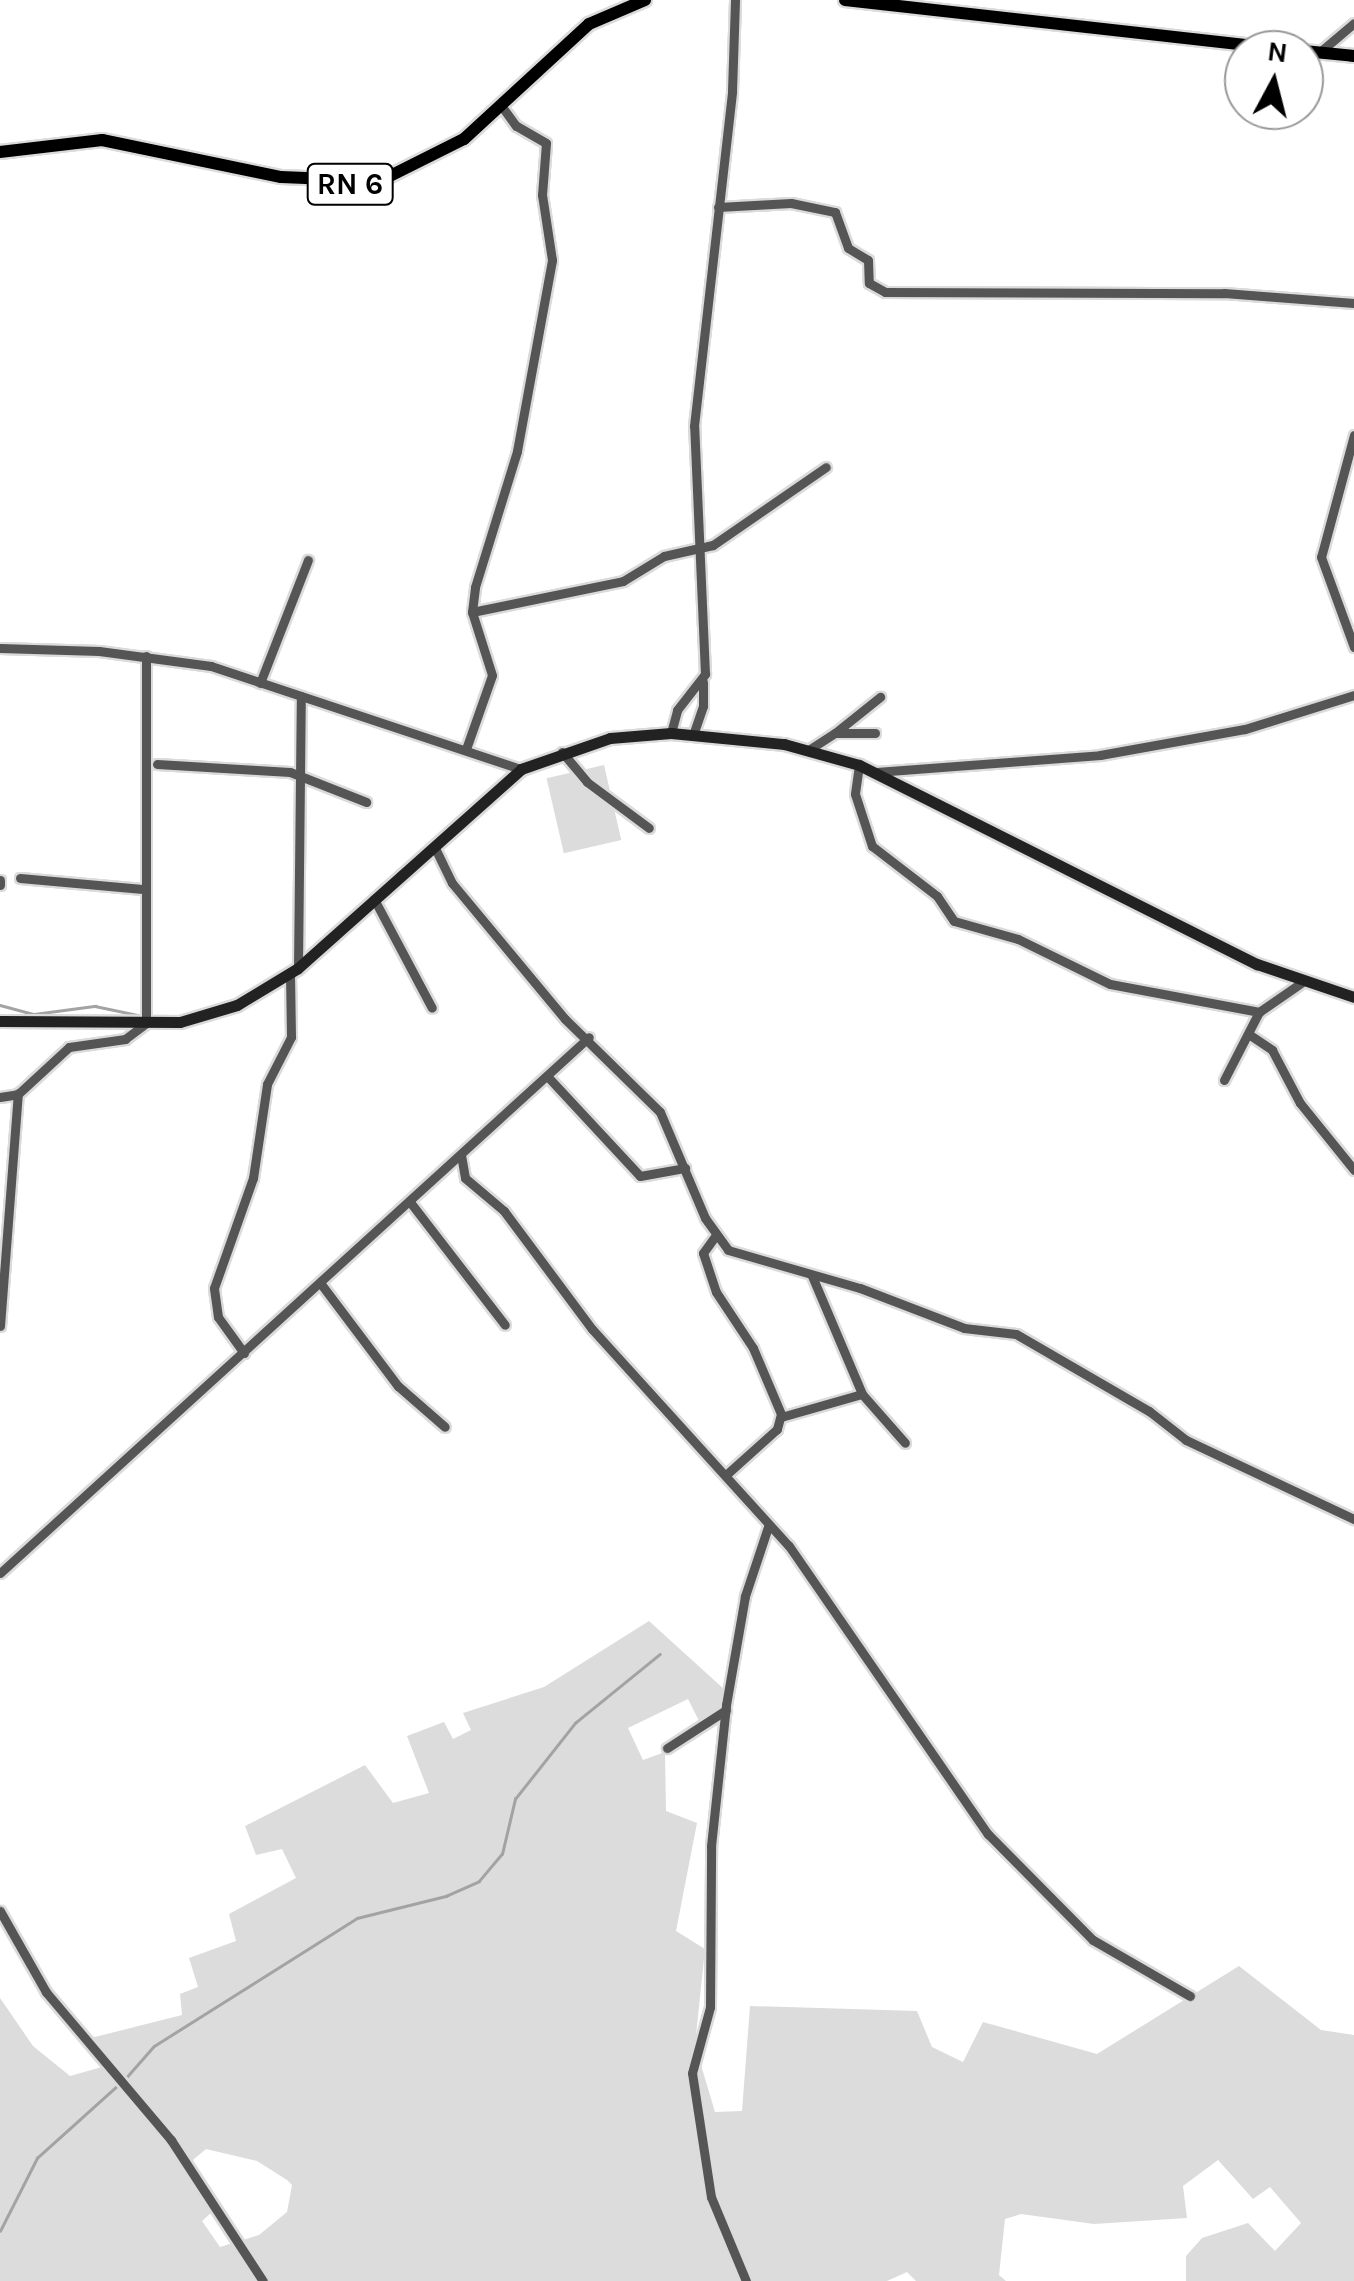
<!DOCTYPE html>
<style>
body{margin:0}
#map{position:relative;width:1354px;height:2281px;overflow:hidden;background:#fff;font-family:Karla,sans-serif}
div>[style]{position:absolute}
.green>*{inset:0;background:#dcdcdc;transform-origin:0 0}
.stream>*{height:2.5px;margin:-1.25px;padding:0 1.25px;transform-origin:1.25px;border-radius:1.25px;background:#a3a3a3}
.roads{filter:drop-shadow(2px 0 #dbdbdb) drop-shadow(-2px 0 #dbdbdb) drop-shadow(0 2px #dbdbdb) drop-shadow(0 -2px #dbdbdb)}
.street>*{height:9px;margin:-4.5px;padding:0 4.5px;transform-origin:4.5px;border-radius:4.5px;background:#555}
.secondary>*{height:11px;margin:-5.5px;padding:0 5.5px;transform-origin:5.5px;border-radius:5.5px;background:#222}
.primary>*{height:12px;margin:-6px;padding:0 6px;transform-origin:6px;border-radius:6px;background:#000}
span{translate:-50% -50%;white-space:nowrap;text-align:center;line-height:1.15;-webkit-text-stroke:9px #fff;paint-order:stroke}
.shield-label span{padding:2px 8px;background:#fff;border:2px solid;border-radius:8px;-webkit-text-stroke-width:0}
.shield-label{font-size:30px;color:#000;font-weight:700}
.north{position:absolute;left:1224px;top:30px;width:100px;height:100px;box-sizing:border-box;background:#fff;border:2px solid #999;border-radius:50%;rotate:7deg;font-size:28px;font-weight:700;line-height:40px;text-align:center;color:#000}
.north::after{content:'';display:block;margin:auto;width:35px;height:45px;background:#000;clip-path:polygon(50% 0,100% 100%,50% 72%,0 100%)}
</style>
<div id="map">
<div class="green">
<div style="left:604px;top:765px;width:77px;height:59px;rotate:77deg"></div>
<div style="clip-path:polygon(evenodd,649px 1621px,725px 1690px,724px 1707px,699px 1721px,688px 1699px,628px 1728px,643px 1760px,665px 1752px,666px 1811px,697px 1823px,676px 1931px,705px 1949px,695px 2045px,715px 2112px,742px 2111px,750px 2006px,917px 2011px,932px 2047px,963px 2062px,983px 2022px,1097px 2054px,1239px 1966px,1321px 2030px,1354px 2035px,1354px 2281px,1186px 2281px,1186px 2256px,1202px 2238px,1248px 2223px,1275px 2251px,1301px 2223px,1270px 2187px,1253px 2199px,1218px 2160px,1183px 2186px,1187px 2218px,1094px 2224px,1021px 2214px,1005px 2219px,999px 2275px,1006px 2281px,916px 2281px,907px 2272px,887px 2281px,0 2281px,0 1998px,33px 2046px,70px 2076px,109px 2065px,87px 2039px,182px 2015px,180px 1994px,198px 1987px,189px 1958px,236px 1941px,229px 1914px,296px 1878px,282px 1849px,256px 1855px,245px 1826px,365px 1765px,393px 1803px,429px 1793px,407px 1736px,444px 1722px,453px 1739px,471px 1730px,463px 1713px,544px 1687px,649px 1621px,206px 2149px,257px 2161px,287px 2180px,292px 2185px,287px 2212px,259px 2235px,220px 2247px,202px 2221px,213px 2211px,182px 2169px,206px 2149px)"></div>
</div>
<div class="stream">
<div style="left:0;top:1005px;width:35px;rotate:15deg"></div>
<div style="left:34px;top:1014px;width:62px;rotate:-7.5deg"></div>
<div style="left:95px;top:1006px;width:49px;rotate:11.8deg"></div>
<div style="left:124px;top:2080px;width:45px;rotate:-48.6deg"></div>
<div style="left:154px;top:2046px;width:240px;rotate:-32.2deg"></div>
<div style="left:357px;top:1918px;width:92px;rotate:-13.9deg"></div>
<div style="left:446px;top:1896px;width:36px;rotate:-24deg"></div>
<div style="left:479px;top:1881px;width:35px;rotate:-50deg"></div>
<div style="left:502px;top:1854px;width:57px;rotate:-76.7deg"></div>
<div style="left:515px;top:1799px;width:97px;rotate:-51.7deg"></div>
<div style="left:575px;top:1723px;width:109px;rotate:-39.1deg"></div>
<div style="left:0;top:2231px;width:82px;rotate:-63.1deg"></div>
<div style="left:37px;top:2158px;width:109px;rotate:-42deg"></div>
</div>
<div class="roads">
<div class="street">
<div style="left:1321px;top:51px;width:43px;rotate:-40.3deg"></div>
<div style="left:718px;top:207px;width:73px;rotate:-3.1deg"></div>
<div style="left:791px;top:203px;width:45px;rotate:11.6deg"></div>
<div style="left:835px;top:212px;width:38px;rotate:70deg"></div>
<div style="left:848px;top:248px;width:23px;rotate:31deg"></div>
<div style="left:868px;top:260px;width:23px;rotate:88deg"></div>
<div style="left:869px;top:283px;width:18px;rotate:29deg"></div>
<div style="left:885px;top:292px;width:339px;rotate:0.2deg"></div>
<div style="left:1224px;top:293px;width:130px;rotate:4.4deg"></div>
<div style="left:1354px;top:435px;width:126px;rotate:105.1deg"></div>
<div style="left:1321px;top:557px;width:96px;rotate:69.9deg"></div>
<div style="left:472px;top:612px;width:154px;rotate:-11.6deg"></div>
<div style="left:623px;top:581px;width:48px;rotate:-31.4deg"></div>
<div style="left:664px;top:556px;width:50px;rotate:-12.7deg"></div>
<div style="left:713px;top:545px;width:137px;rotate:-34.6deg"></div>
<div style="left:0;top:648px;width:99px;rotate:1.7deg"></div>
<div style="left:99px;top:651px;width:113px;rotate:7.6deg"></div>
<div style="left:211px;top:666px;width:327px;rotate:18.4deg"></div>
<div style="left:260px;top:683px;width:132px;rotate:-68.7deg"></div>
<div style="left:671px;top:733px;width:24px;rotate:-75deg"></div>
<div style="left:677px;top:710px;width:46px;rotate:-52.1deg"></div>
<div style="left:705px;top:674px;width:248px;rotate:-92.5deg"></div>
<div style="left:694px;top:426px;width:337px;rotate:-83.5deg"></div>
<div style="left:732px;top:91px;width:91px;rotate:-88.1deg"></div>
<div style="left:875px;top:733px;width:40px;rotate:180deg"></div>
<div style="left:835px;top:733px;width:58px;rotate:-38.7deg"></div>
<div style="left:693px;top:735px;width:31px;rotate:-71deg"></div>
<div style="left:703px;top:706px;width:24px;rotate:-90deg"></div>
<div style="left:466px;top:749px;width:78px;rotate:-70.6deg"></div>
<div style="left:492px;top:675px;width:66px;rotate:-107.6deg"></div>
<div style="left:472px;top:612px;width:25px;rotate:-83deg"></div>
<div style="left:475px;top:587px;width:142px;rotate:-72.8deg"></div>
<div style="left:517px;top:451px;width:194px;rotate:-79.6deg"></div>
<div style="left:552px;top:260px;width:66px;rotate:-98.7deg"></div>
<div style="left:542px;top:195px;width:52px;rotate:-85.6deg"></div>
<div style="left:546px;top:143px;width:34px;rotate:-150deg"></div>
<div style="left:516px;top:126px;width:22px;rotate:-126deg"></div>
<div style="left:810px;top:749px;width:30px;rotate:-33deg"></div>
<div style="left:562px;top:752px;width:39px;rotate:50deg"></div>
<div style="left:587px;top:782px;width:77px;rotate:36.6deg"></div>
<div style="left:157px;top:764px;width:133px;rotate:3.4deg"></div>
<div style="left:290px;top:772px;width:82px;rotate:21.5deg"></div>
<div style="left:859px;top:765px;width:29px;rotate:98deg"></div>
<div style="left:855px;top:794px;width:55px;rotate:71.9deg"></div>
<div style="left:872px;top:846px;width:82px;rotate:37.6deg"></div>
<div style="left:937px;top:896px;width:30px;rotate:56deg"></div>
<div style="left:954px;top:921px;width:66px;rotate:15.7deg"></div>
<div style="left:1018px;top:939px;width:102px;rotate:26.1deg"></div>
<div style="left:1110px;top:984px;width:152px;rotate:10.6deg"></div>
<div style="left:876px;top:772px;width:225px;rotate:-4.3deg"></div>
<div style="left:1100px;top:755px;width:147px;rotate:-10.2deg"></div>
<div style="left:1245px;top:729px;width:114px;rotate:-17.3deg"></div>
<div style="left:434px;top:846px;width:41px;rotate:64.1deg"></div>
<div style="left:452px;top:883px;width:177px;rotate:50.3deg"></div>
<div style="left:565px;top:1019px;width:133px;rotate:44.4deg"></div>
<div style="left:660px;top:1112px;width:115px;rotate:67deg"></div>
<div style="left:705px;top:1218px;width:39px;rotate:54deg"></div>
<div style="left:728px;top:1250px;width:137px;rotate:16.1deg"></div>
<div style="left:860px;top:1288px;width:111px;rotate:21deg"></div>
<div style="left:964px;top:1328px;width:52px;rotate:6.6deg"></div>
<div style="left:1016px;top:1334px;width:154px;rotate:30.1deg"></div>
<div style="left:1149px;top:1411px;width:47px;rotate:38.1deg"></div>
<div style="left:1186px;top:1440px;width:186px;rotate:25.2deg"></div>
<div style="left:20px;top:878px;width:123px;rotate:5.1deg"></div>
<div style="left:0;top:880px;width:5px;rotate:90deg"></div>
<div style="left:374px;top:899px;width:123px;rotate:62deg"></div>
<div style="left:298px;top:968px;width:272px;rotate:-89.4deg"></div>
<div style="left:1250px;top:1035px;width:27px;rotate:34deg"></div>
<div style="left:1272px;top:1050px;width:60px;rotate:62.2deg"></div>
<div style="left:1300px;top:1103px;width:86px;rotate:51.1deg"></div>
<div style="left:548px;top:1077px;width:135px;rotate:47.1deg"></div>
<div style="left:640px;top:1176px;width:46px;rotate:-10.1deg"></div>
<div style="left:1224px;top:1080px;width:76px;rotate:-62.8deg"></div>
<div style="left:1259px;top:1012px;width:51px;rotate:-34.6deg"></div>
<div style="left:0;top:1097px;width:18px;rotate:-9deg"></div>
<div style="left:18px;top:1094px;width:69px;rotate:-42.7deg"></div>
<div style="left:69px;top:1047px;width:57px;rotate:-8.1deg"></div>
<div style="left:125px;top:1039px;width:26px;rotate:-37deg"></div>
<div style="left:146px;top:1023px;width:367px;rotate:-90deg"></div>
<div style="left:461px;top:1155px;width:23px;rotate:80deg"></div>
<div style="left:465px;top:1178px;width:51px;rotate:40.2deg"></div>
<div style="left:504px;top:1211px;width:147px;rotate:53.3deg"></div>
<div style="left:592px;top:1329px;width:293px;rotate:47.8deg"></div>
<div style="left:789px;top:1546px;width:350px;rotate:55.4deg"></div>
<div style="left:988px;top:1834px;width:149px;rotate:45.3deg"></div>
<div style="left:1093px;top:1940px;width:112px;rotate:30deg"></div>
<div style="left:410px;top:1202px;width:155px;rotate:52.3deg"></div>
<div style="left:716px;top:1235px;width:22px;rotate:126deg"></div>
<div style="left:703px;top:1253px;width:41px;rotate:71.6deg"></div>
<div style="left:716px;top:1292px;width:67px;rotate:56.5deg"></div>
<div style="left:753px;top:1348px;width:72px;rotate:67deg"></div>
<div style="left:781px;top:1414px;width:16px;rotate:105deg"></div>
<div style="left:777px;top:1429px;width:66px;rotate:138.1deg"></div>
<div style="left:812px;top:1276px;width:128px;rotate:67deg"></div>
<div style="left:862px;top:1394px;width:65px;rotate:48.7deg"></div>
<div style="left:321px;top:1284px;width:128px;rotate:53deg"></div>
<div style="left:398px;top:1386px;width:62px;rotate:41.1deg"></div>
<div style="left:0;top:1326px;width:233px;rotate:-85.6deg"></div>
<div style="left:244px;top:1353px;width:44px;rotate:-125.8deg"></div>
<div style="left:218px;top:1317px;width:29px;rotate:-98deg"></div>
<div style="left:214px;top:1288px;width:117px;rotate:-70.5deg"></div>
<div style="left:253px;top:1178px;width:95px;rotate:-81.5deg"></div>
<div style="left:267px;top:1084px;width:53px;rotate:-62.9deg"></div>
<div style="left:291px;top:1037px;width:63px;rotate:-90.9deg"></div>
<div style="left:781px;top:1417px;width:84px;rotate:-15.9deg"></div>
<div style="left:0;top:1573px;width:796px;rotate:-42.3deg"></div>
<div style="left:667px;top:1748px;width:70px;rotate:-32.8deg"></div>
<div style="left:0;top:1911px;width:93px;rotate:60.4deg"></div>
<div style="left:46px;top:1992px;width:194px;rotate:49.8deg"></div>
<div style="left:171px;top:2140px;width:168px;rotate:56.9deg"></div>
<div style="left:746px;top:2281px;width:91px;rotate:-112.6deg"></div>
<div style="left:711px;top:2197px;width:125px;rotate:-98.7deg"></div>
<div style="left:692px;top:2073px;width:68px;rotate:-74.7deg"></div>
<div style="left:710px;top:2007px;width:161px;rotate:-89.6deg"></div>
<div style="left:711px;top:1846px;width:142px;rotate:-83.9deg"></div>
<div style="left:726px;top:1705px;width:111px;rotate:-80.1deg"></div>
<div style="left:745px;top:1596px;width:73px;rotate:-71.6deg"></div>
</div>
<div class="secondary">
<div style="left:0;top:1021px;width:180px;rotate:0.3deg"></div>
<div style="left:180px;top:1022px;width:59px;rotate:-16.6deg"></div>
<div style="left:237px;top:1005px;width:71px;rotate:-31.2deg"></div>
<div style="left:298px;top:968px;width:299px;rotate:-41.7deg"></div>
<div style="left:521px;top:769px;width:94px;rotate:-19.2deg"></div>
<div style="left:610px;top:738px;width:61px;rotate:-4.7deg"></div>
<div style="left:671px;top:733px;width:114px;rotate:5.6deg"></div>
<div style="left:784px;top:744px;width:78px;rotate:15.6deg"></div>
<div style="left:859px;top:765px;width:445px;rotate:26.6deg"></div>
<div style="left:1257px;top:964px;width:102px;rotate:18.8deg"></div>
</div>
<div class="primary">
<div style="left:845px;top:0;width:450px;rotate:6.4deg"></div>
<div style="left:1304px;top:51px;width:50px;rotate:5.7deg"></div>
<div style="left:0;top:152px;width:103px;rotate:-6.7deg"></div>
<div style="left:102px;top:140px;width:183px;rotate:11.7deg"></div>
<div style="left:281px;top:177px;width:99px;rotate:2.3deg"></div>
<div style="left:380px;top:181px;width:94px;rotate:-26.6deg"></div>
<div style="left:464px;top:139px;width:170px;rotate:-42.6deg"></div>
<div style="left:589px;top:24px;width:61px;rotate:-23.2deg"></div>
</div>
</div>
<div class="shield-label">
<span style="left:350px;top:184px">RN 6</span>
</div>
<div class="north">N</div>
</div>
